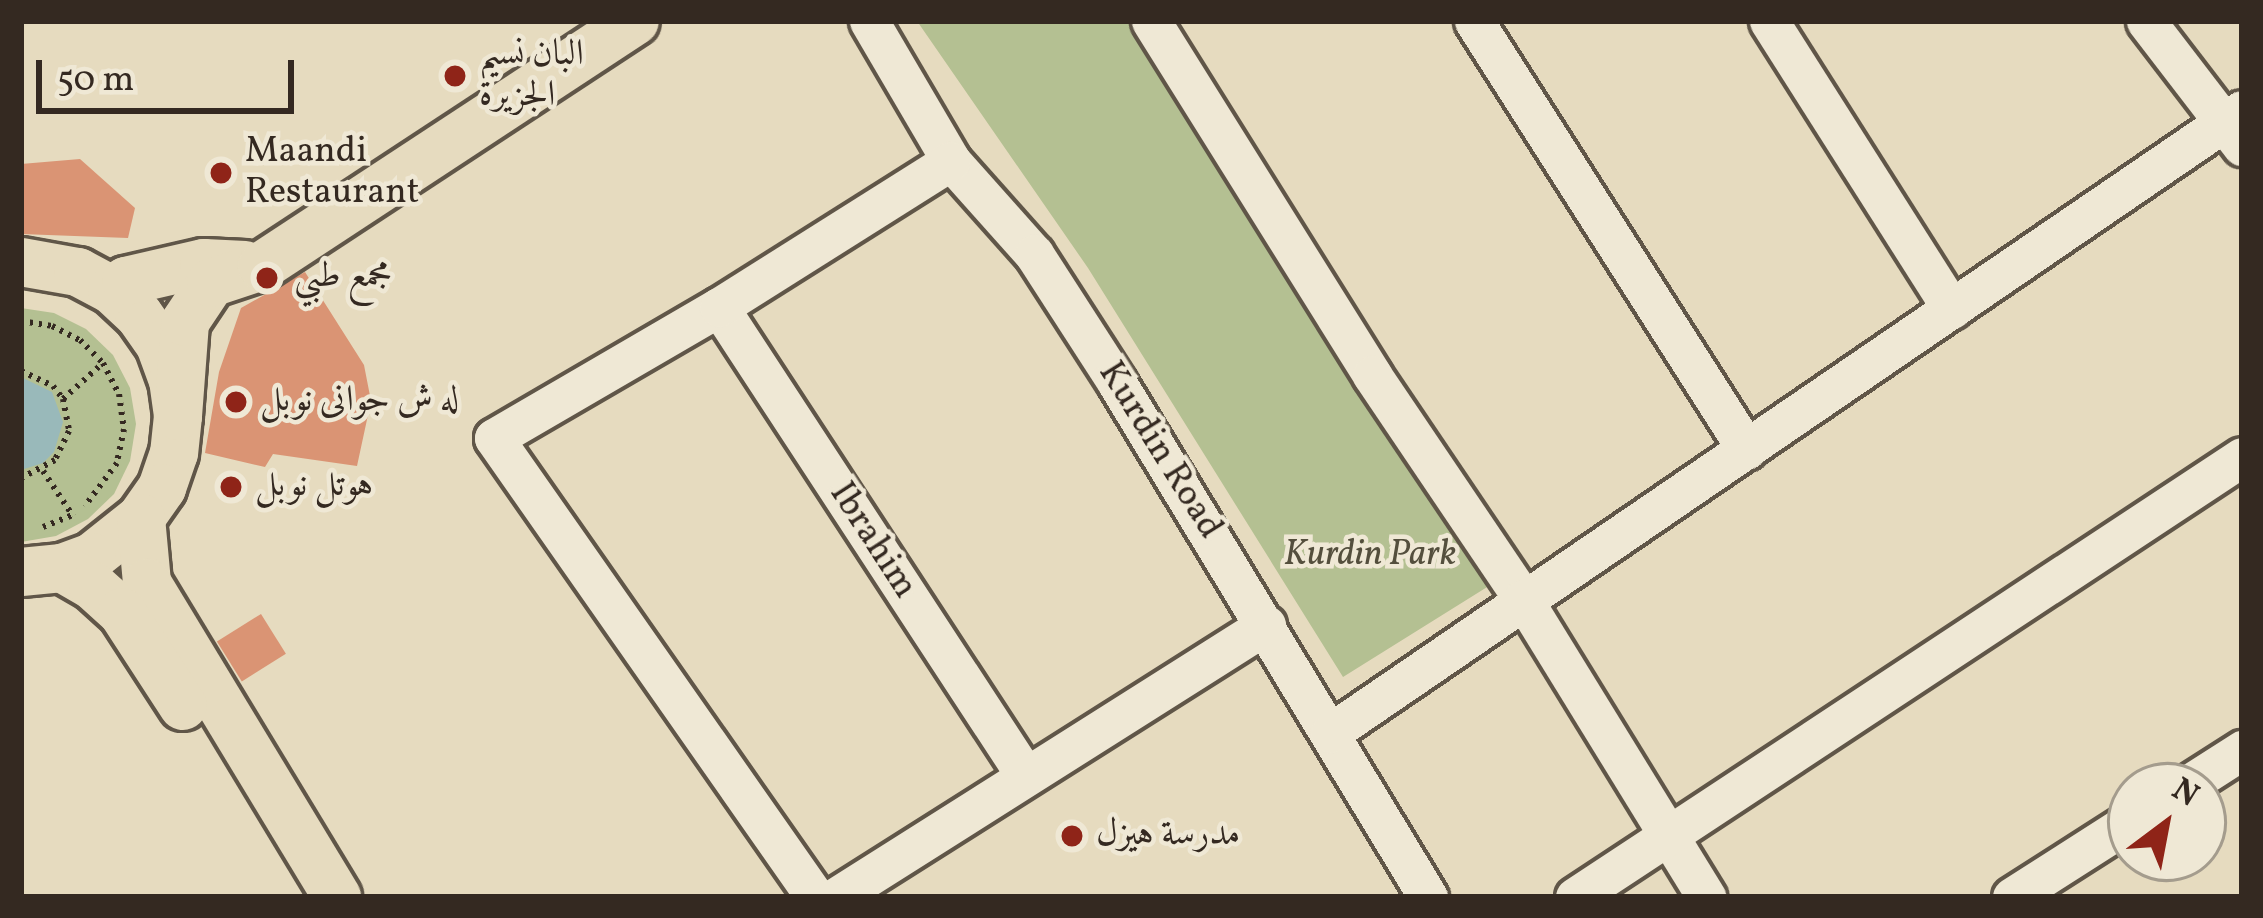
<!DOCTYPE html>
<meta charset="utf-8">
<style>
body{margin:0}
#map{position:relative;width:2263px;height:918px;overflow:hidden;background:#e6dbbf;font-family:Vollkorn,Amiri,serif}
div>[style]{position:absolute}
.green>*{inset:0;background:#b4c092}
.water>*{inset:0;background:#99b9ba}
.building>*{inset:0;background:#da9474;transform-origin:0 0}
.path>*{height:6px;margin-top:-3px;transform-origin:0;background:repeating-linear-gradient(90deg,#342921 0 3px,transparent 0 9px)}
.roads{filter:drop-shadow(3px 0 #605648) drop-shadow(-3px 0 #605648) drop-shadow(0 3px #605648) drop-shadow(0 -3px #605648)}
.minor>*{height:39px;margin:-19.5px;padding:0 19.5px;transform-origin:19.5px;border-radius:19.5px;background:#efe8d5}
.major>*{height:48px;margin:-24px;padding:0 24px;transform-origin:24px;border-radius:24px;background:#e6dbbf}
.dots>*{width:33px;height:33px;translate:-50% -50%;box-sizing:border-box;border:6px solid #efe8d5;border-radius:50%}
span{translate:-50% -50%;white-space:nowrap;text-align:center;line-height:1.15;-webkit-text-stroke:9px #efe8d5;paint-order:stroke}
.poi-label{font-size:36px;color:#342921}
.left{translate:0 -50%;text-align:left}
.street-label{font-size:36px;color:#342921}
.park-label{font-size:36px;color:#544f3d;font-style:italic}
.frame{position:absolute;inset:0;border:24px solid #342921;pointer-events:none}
.north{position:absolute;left:2107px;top:762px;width:120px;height:120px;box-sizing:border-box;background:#efe8d5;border:3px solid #a49c8d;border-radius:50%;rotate:32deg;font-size:33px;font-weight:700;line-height:48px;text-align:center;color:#342921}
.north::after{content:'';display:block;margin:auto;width:42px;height:54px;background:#8f2418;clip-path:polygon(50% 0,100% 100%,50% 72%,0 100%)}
.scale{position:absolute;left:36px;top:60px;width:258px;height:54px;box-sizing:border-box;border:6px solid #342921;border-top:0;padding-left:15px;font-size:36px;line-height:42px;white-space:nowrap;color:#342921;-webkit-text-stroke:9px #efe8d5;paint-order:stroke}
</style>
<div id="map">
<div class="green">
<div style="clip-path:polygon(917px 21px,1128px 21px,1492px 584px,1343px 677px,1088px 268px)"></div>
<div style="clip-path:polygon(21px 308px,54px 313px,86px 329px,113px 355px,130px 388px,136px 424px,130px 461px,114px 494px,88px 519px,56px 536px,21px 542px)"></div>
</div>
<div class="water">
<div style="clip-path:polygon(21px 377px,52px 392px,63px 422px,54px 452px,43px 463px,21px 470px)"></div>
</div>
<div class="building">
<div style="clip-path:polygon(80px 159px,135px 208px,128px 238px,21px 234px,21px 164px)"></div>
<div style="clip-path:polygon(305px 272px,364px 365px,371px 401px,357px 466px,273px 454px,265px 467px,205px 453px,219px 372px,241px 308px)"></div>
<div style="left:261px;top:614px;width:47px;height:52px;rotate:58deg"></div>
</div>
<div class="path">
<div style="left:21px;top:321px;width:31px;rotate:9deg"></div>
<div style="left:52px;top:326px;width:31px;rotate:27deg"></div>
<div style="left:80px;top:340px;width:33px;rotate:45deg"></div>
<div style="left:103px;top:363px;width:35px;rotate:63deg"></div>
<div style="left:119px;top:394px;width:35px;rotate:82deg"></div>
<div style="left:124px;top:429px;width:35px;rotate:102deg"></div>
<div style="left:117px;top:463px;width:54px;rotate:126.7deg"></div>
<div style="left:21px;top:371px;width:35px;rotate:25deg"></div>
<div style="left:53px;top:386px;width:16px;rotate:52deg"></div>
<div style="left:63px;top:399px;width:33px;rotate:79deg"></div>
<div style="left:69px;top:431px;width:32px;rotate:116deg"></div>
<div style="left:55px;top:460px;width:38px;rotate:152deg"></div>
<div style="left:63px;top:399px;width:54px;rotate:-42deg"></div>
<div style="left:43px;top:471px;width:54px;rotate:56.3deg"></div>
<div style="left:43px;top:527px;width:35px;rotate:-22deg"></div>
</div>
<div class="roads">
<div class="minor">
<div style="left:869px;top:21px;width:162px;rotate:59.6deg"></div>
<div style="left:951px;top:161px;width:125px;rotate:48.3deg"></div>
<div style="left:1034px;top:254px;width:153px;rotate:57.2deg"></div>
<div style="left:1117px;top:383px;width:601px;rotate:58.82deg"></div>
<div style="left:1151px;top:21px;width:417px;rotate:58deg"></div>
<div style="left:1372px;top:375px;width:270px;rotate:56deg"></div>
<div style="left:1523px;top:599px;width:350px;rotate:58.4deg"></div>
<div style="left:1474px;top:21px;width:508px;rotate:57.53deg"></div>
<div style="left:1769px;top:21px;width:341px;rotate:57.6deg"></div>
<div style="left:2146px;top:21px;width:158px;rotate:52.5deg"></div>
<div style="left:719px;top:307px;width:559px;rotate:56.82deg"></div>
<div style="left:1330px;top:733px;width:1104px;rotate:-34.34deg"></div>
<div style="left:2186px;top:786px;width:67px;rotate:-32.7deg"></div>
<div style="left:815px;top:897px;width:560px;rotate:-124.97deg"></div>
<div style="left:494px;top:438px;width:260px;rotate:-30.2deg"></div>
<div style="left:719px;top:307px;width:274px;rotate:-32.2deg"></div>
<div style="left:836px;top:897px;width:509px;rotate:-32.32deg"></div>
<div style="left:1575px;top:897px;width:799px;rotate:-33.41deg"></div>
<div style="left:2012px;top:897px;width:141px;rotate:-32.6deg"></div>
</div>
<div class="major">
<div style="left:21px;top:262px;width:58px;rotate:10deg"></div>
<div style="left:78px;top:272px;width:38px;rotate:28deg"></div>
<div style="left:112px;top:290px;width:37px;rotate:43deg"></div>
<div style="left:139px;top:315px;width:37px;rotate:55deg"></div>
<div style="left:160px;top:345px;width:37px;rotate:70deg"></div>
<div style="left:173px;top:380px;width:36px;rotate:82deg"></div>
<div style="left:178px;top:416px;width:37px;rotate:96deg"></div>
<div style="left:174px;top:453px;width:37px;rotate:109deg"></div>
<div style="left:162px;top:488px;width:37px;rotate:125deg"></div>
<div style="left:141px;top:518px;width:63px;rotate:141.5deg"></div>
<div style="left:92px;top:557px;width:32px;rotate:160deg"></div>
<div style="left:62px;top:568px;width:41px;rotate:174.4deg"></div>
<div style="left:112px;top:290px;width:17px;rotate:-33deg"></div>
<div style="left:126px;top:281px;width:80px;rotate:-13deg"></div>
<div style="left:204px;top:263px;width:41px;rotate:2.8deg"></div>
<div style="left:178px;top:416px;width:94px;rotate:-85.7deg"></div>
<div style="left:185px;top:322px;width:47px;rotate:-56.3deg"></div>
<div style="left:211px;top:283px;width:54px;rotate:-18.4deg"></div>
<div style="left:262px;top:266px;width:446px;rotate:-33.3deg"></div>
<div style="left:141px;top:518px;width:65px;rotate:84.7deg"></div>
<div style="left:147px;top:583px;width:367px;rotate:58.8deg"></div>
<div style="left:62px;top:568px;width:36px;rotate:30deg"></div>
<div style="left:93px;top:586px;width:39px;rotate:42deg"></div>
<div style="left:122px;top:612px;width:112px;rotate:57deg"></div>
</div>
</div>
<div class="dots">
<div style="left:455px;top:76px;background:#8f2418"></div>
<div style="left:221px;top:173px;background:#8f2418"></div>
<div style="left:267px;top:278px;background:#8f2418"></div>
<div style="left:236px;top:402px;background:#8f2418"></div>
<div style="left:231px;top:487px;background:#8f2418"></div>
<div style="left:1072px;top:836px;background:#8f2418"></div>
</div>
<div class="poi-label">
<span class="left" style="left:479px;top:76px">البان نسيم<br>الجزيرة</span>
<span class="left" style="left:245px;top:173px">Maandi<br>Restaurant</span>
<span class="left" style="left:294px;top:278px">مجمع طبي</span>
<span class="left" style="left:260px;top:402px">له ش جوانى نوبل</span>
<span class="left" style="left:255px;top:487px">هوتل نوبل</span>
<span class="left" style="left:1096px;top:836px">مدرسة هيزل</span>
</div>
<div class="street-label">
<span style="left:1159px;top:451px;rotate:58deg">Kurdin Road</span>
<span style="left:872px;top:541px;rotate:57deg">Ibrahim</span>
</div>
<div class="park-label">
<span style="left:1370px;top:556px">Kurdin Park</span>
</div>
<div class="frame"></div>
<div class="north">N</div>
<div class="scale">50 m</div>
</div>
